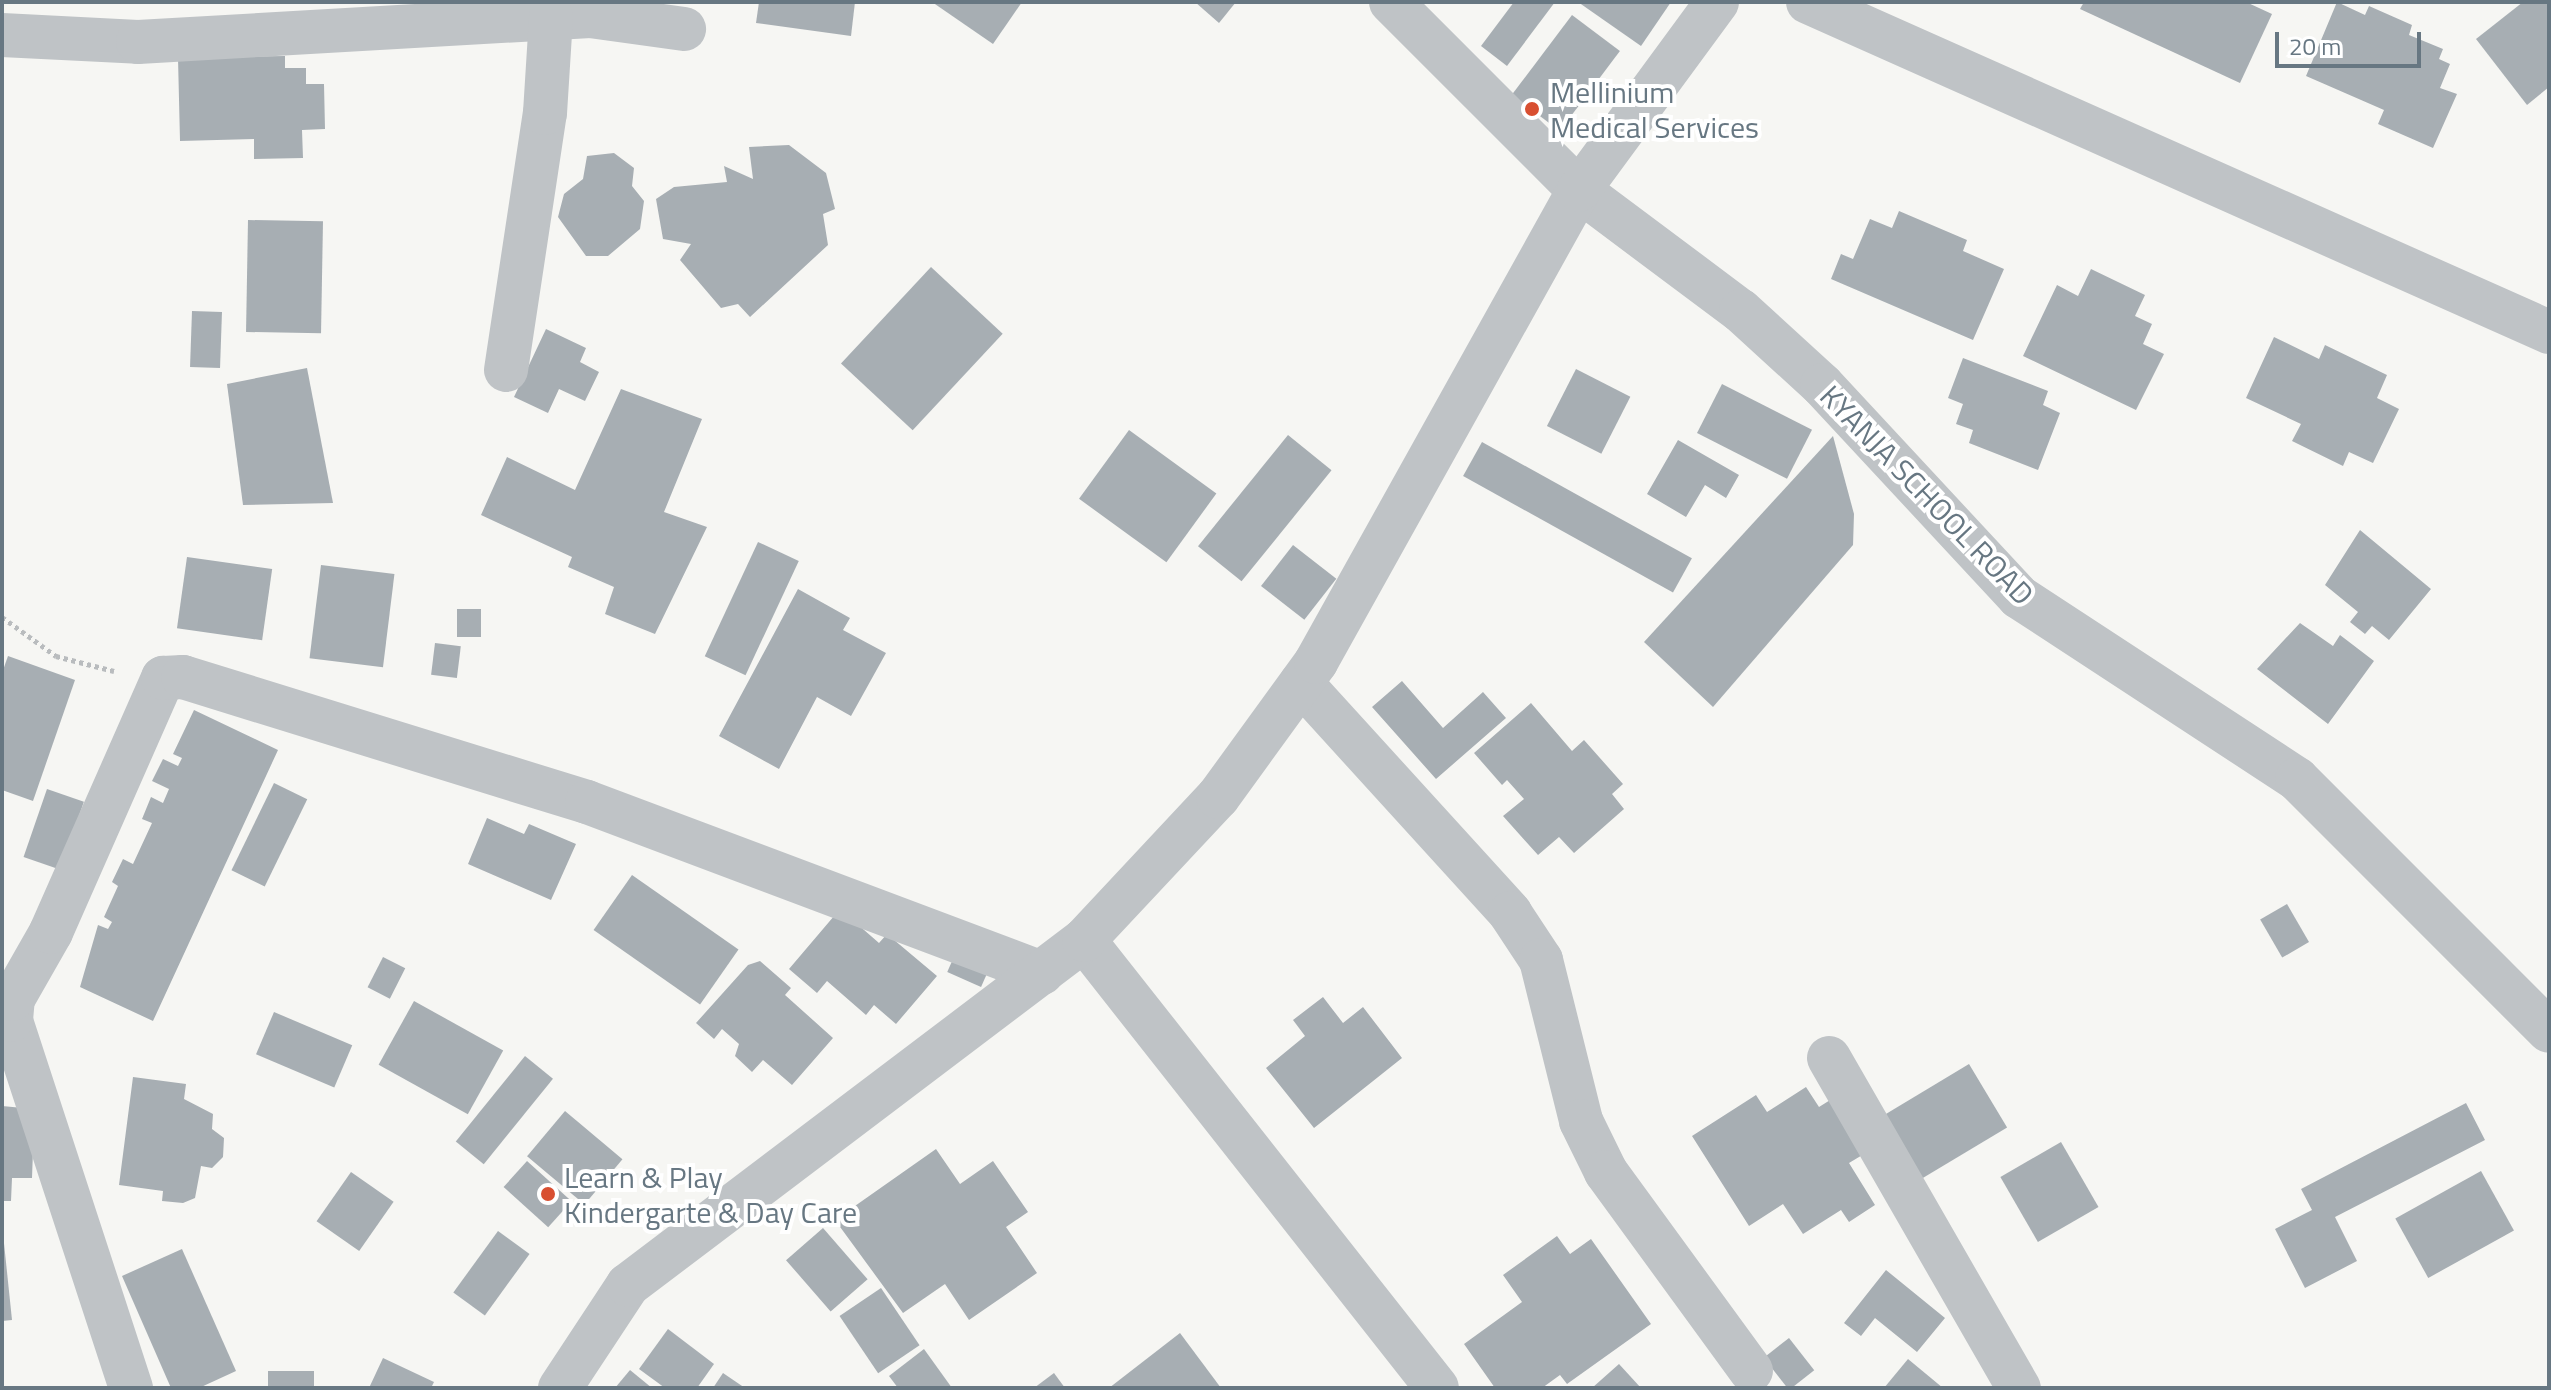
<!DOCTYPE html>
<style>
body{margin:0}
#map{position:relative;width:2551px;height:1390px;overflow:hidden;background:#f6f6f3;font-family:"Titillium Web",sans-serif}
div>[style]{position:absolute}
.building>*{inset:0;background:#a7aeb3;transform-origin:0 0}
.path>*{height:5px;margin-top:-2.5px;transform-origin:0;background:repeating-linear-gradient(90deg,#b9bcbe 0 4px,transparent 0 8px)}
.street>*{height:44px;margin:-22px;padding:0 22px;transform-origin:22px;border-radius:22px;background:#bfc3c6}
.dots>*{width:22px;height:22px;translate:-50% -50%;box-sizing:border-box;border:4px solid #fff;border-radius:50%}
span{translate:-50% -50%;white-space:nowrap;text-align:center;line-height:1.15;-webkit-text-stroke:8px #fff;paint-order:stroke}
.poi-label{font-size:30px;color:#677782}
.left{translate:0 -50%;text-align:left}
.street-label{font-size:30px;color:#677782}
.frame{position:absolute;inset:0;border:4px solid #677782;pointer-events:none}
.scale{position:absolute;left:2275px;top:32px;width:146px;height:36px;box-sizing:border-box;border:4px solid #677782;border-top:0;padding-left:10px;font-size:24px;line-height:28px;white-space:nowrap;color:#677782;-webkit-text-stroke:6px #fff;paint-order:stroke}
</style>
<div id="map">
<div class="building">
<div style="clip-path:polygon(759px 2px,855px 2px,851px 36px,756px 23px)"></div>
<div style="clip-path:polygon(932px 2px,1022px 2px,993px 44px)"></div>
<div style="clip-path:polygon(1195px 2px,1236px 2px,1219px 23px)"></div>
<div style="clip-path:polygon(1514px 2px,1555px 2px,1507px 66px,1481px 46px)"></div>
<div style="clip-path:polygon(1578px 2px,1671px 2px,1641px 46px)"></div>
<div style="clip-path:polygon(2084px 2px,2246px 2px,2272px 14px,2240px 83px,2080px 9px)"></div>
<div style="clip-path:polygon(2337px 2px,2365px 15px,2369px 6px,2412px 25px,2409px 35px,2443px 49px,2439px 59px,2450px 64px,2440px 88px,2457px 94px,2433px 148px,2378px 124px,2384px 110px,2306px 76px)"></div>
<div style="clip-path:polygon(2523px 2px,2549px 2px,2549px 87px,2527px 105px,2476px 39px)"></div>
<div style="left:1572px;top:15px;width:60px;height:100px;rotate:37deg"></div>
<div style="clip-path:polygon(285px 56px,285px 68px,306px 68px,306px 84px,324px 84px,325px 129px,302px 130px,303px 158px,254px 159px,254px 139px,180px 141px,178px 58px)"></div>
<div style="clip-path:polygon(789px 145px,826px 173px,835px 209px,823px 214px,828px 245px,750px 317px,738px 304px,721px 308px,680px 260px,691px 244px,663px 239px,656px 199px,674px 187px,727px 182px,724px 166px,753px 179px,749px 147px)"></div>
<div style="clip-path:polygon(614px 153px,634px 168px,632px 186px,644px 201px,640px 229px,608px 256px,586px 256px,558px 217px,564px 194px,583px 179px,587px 156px)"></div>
<div style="clip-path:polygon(1899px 211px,1967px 240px,1963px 251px,2004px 269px,1973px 340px,1831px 279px,1841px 254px,1853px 259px,1870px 219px,1892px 228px)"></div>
<div style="left:248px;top:220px;width:75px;height:112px;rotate:1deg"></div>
<div style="left:931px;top:267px;width:98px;height:132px;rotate:43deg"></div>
<div style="clip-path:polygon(2091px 269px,2145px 295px,2135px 316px,2152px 324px,2143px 344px,2164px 354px,2136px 410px,2023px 356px,2057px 285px,2078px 296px)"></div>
<div style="left:192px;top:311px;width:30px;height:56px;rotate:2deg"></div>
<div style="clip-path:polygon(546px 329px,586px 348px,580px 362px,599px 372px,585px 401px,559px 389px,548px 413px,514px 397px)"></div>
<div style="clip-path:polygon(2274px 337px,2319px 359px,2325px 345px,2387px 375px,2377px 398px,2399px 409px,2373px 463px,2349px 452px,2343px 466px,2292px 441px,2301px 424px,2246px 398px)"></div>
<div style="clip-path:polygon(1963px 358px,2048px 391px,2043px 405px,2060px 413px,2038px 470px,1969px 443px,1973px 430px,1956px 424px,1963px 404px,1948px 398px)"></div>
<div style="clip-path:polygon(307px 368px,333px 503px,243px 505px,227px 384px)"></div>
<div style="left:1576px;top:369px;width:61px;height:64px;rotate:27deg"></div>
<div style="left:1722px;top:384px;width:101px;height:55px;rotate:27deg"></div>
<div style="clip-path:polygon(621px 389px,702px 419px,664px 512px,707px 527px,655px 634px,605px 614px,614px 587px,568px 567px,572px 557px,481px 515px,507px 457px,575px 490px)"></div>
<div style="left:1129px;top:430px;width:108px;height:85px;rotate:36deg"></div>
<div style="left:1288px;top:435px;width:56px;height:143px;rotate:39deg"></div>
<div style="clip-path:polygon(1833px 436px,1854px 514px,1853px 545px,1713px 707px,1644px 642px)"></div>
<div style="clip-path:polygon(1678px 440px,1739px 475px,1726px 498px,1705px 485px,1686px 517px,1647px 494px)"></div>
<div style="left:1482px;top:442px;width:240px;height:39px;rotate:29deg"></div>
<div style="clip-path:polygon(2360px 530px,2431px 589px,2389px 640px,2372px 626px,2365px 634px,2350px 622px,2358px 612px,2325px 585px)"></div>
<div style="left:758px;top:542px;width:45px;height:126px;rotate:25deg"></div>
<div style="left:1293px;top:545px;width:55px;height:52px;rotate:38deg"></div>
<div style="left:187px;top:557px;width:86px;height:72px;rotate:8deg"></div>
<div style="left:321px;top:565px;width:74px;height:94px;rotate:7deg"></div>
<div style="clip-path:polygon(798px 589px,850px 618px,843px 630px,886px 653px,851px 716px,817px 697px,779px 769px,719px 736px)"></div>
<div style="left:457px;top:609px;width:24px;height:28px"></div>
<div style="clip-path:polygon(2300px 623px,2333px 646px,2340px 635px,2374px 661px,2328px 724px,2257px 669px)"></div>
<div style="left:435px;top:643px;width:26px;height:32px;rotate:7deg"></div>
<div style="clip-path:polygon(8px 656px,75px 680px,33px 801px,2px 790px,2px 673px)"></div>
<div style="clip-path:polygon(1402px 681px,1443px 728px,1483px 692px,1506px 718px,1436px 779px,1372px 707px)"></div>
<div style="clip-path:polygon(1531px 703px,1572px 751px,1584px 740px,1623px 784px,1612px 794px,1624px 809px,1574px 853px,1559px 837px,1538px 855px,1503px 816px,1524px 799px,1507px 780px,1502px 785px,1474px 753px)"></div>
<div style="clip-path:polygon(194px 710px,278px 750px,153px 1021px,80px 987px,98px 925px,108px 929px,112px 922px,104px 917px,118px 886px,112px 882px,123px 859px,133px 864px,152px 823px,142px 819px,151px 797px,163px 803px,169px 789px,152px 781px,163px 759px,178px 766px,182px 758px,173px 754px)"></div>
<div style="left:274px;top:783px;width:37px;height:97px;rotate:26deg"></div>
<div style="left:47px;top:789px;width:39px;height:72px;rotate:19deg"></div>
<div style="clip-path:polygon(487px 818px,524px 834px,529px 824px,576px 844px,551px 900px,468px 864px)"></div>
<div style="left:632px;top:875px;width:130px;height:67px;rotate:35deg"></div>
<div style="left:2287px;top:904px;width:44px;height:31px;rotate:60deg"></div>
<div style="clip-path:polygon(840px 909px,879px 943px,887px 934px,937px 976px,896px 1024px,874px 1005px,866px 1015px,827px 981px,817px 993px,789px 969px)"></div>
<div style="left:957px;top:950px;width:37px;height:24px;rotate:24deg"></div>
<div style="left:383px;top:957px;width:25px;height:34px;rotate:27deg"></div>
<div style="clip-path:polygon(760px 961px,791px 988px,785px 995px,833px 1038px,792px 1085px,763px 1060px,752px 1072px,735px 1056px,739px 1044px,722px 1029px,714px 1039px,696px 1023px,748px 965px)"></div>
<div style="clip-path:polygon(1323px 997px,1343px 1023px,1363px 1007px,1402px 1058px,1314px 1128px,1266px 1068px,1305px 1036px,1293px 1020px)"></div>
<div style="left:414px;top:1001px;width:102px;height:73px;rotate:29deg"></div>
<div style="left:274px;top:1012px;width:85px;height:46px;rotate:23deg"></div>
<div style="left:525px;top:1056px;width:36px;height:110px;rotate:39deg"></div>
<div style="left:1969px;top:1064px;width:74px;height:111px;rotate:59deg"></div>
<div style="clip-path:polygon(133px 1077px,186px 1084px,184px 1099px,213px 1114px,212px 1129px,224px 1138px,223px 1157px,212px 1168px,201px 1166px,195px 1198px,183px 1203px,162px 1201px,163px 1191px,119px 1185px)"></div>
<div style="clip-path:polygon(1806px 1087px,1819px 1107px,1835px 1097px,1869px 1151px,1849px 1163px,1875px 1205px,1849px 1222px,1841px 1210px,1803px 1234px,1783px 1204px,1749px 1226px,1692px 1136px,1756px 1095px,1767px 1112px)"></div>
<div style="clip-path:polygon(2466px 1103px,2485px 1140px,2335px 1217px,2357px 1261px,2305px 1288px,2275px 1229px,2312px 1210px,2301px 1189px)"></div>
<div style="clip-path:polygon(2px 1106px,23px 1108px,34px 1123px,32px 1178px,12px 1178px,11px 1201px,2px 1201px)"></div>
<div style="left:565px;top:1111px;width:75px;height:59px;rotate:40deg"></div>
<div style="left:2061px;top:1142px;width:75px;height:70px;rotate:60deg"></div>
<div style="clip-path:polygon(936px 1149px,960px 1184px,993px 1161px,1028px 1212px,1006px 1227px,1037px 1273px,969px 1320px,945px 1284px,903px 1313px,835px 1220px)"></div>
<div style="left:527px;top:1161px;width:60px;height:35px;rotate:42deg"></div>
<div style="left:2481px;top:1171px;width:68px;height:98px;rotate:61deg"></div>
<div style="left:351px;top:1172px;width:52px;height:60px;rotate:35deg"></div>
<div style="clip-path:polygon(2px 1224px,12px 1320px,2px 1321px)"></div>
<div style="left:823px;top:1228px;width:68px;height:49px;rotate:49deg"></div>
<div style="left:498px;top:1231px;width:39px;height:76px;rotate:36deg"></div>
<div style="clip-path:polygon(1557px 1236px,1570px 1254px,1591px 1239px,1651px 1324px,1567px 1384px,1560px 1375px,1542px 1388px,1495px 1388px,1464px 1344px,1522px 1302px,1503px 1275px)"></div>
<div style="clip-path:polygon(182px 1249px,236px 1371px,199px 1388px,171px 1388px,122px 1276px)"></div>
<div style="clip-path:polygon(1886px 1270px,1945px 1318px,1917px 1352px,1875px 1318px,1861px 1336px,1844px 1323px)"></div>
<div style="left:881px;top:1288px;width:69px;height:50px;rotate:56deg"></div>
<div style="clip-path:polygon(668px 1329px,714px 1364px,697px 1388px,665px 1388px,639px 1369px)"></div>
<div style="clip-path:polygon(1180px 1333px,1221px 1388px,1109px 1388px)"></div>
<div style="left:1789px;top:1338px;width:41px;height:32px;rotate:52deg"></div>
<div style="clip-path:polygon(924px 1349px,952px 1388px,898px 1388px,889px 1376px)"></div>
<div style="clip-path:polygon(383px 1358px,434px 1382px,431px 1388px,369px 1388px)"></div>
<div style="clip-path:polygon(1908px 1359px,1943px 1388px,1884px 1388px)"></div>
<div style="clip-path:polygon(1619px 1364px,1641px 1388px,1592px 1388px)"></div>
<div style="clip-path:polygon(630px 1370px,652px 1388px,615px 1388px)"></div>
<div style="left:314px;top:1371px;width:17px;height:46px;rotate:90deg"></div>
<div style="clip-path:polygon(723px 1373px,745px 1388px,713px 1388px)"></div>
<div style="clip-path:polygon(1054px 1373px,1065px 1388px,1034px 1388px)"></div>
</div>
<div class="path">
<div style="left:2px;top:617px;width:67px;rotate:35.8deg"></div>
<div style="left:56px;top:656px;width:60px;rotate:14.5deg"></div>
</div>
<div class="street">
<div style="left:1391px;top:2px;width:266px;rotate:45deg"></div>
<div style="left:1579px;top:190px;width:202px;rotate:36.8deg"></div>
<div style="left:1741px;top:311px;width:110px;rotate:42.4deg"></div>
<div style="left:1822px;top:385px;width:289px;rotate:47.1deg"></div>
<div style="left:2019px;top:597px;width:332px;rotate:33.2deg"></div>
<div style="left:2297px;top:779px;width:356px;rotate:45deg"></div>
<div style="left:1808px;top:2px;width:811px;rotate:24.01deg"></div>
<div style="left:2px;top:35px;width:136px;rotate:2.9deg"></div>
<div style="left:138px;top:42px;width:453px;rotate:-3.3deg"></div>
<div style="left:590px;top:16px;width:95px;rotate:7.9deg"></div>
<div style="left:506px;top:370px;width:260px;rotate:-81.4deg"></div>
<div style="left:545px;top:113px;width:96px;rotate:-86.4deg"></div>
<div style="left:1301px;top:683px;width:311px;rotate:47.7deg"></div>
<div style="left:1510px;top:913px;width:56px;rotate:56.6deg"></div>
<div style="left:1541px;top:960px;width:166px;rotate:76deg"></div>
<div style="left:1581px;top:1121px;width:57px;rotate:63.9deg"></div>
<div style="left:1606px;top:1172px;width:246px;rotate:53.9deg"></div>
<div style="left:1084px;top:940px;width:570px;rotate:51.76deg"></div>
<div style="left:1829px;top:1058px;width:381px;rotate:60.1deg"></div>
<div style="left:131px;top:1388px;width:387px;rotate:-108.1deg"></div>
<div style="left:11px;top:1020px;width:21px;rotate:-85deg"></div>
<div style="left:13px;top:999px;width:77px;rotate:-60.4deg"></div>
<div style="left:51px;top:932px;width:278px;rotate:-66.2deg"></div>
<div style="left:163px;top:678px;width:20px;rotate:-3deg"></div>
<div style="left:183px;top:677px;width:423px;rotate:17.2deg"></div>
<div style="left:587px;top:802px;width:486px;rotate:20.6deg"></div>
<div style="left:560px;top:1388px;width:123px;rotate:-56.6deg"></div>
<div style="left:628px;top:1285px;width:572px;rotate:-37.11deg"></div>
<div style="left:1084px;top:940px;width:196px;rotate:-46.9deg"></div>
<div style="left:1218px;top:797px;width:167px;rotate:-54deg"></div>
<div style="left:1316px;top:662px;width:540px;rotate:-60.87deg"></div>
<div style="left:1579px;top:190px;width:233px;rotate:-53.7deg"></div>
</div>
<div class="dots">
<div style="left:1532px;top:109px;background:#d84f31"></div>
<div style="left:548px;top:1194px;background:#d84f31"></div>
</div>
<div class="poi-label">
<span class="left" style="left:1550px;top:109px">Mellinium<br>Medical Services</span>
<span class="left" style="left:564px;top:1194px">Learn &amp; Play<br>Kindergarte &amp; Day Care</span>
</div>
<div class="street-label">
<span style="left:1927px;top:495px;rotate:46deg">KYANJA SCHOOL ROAD</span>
</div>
<div class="frame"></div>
<div class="scale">20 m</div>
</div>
